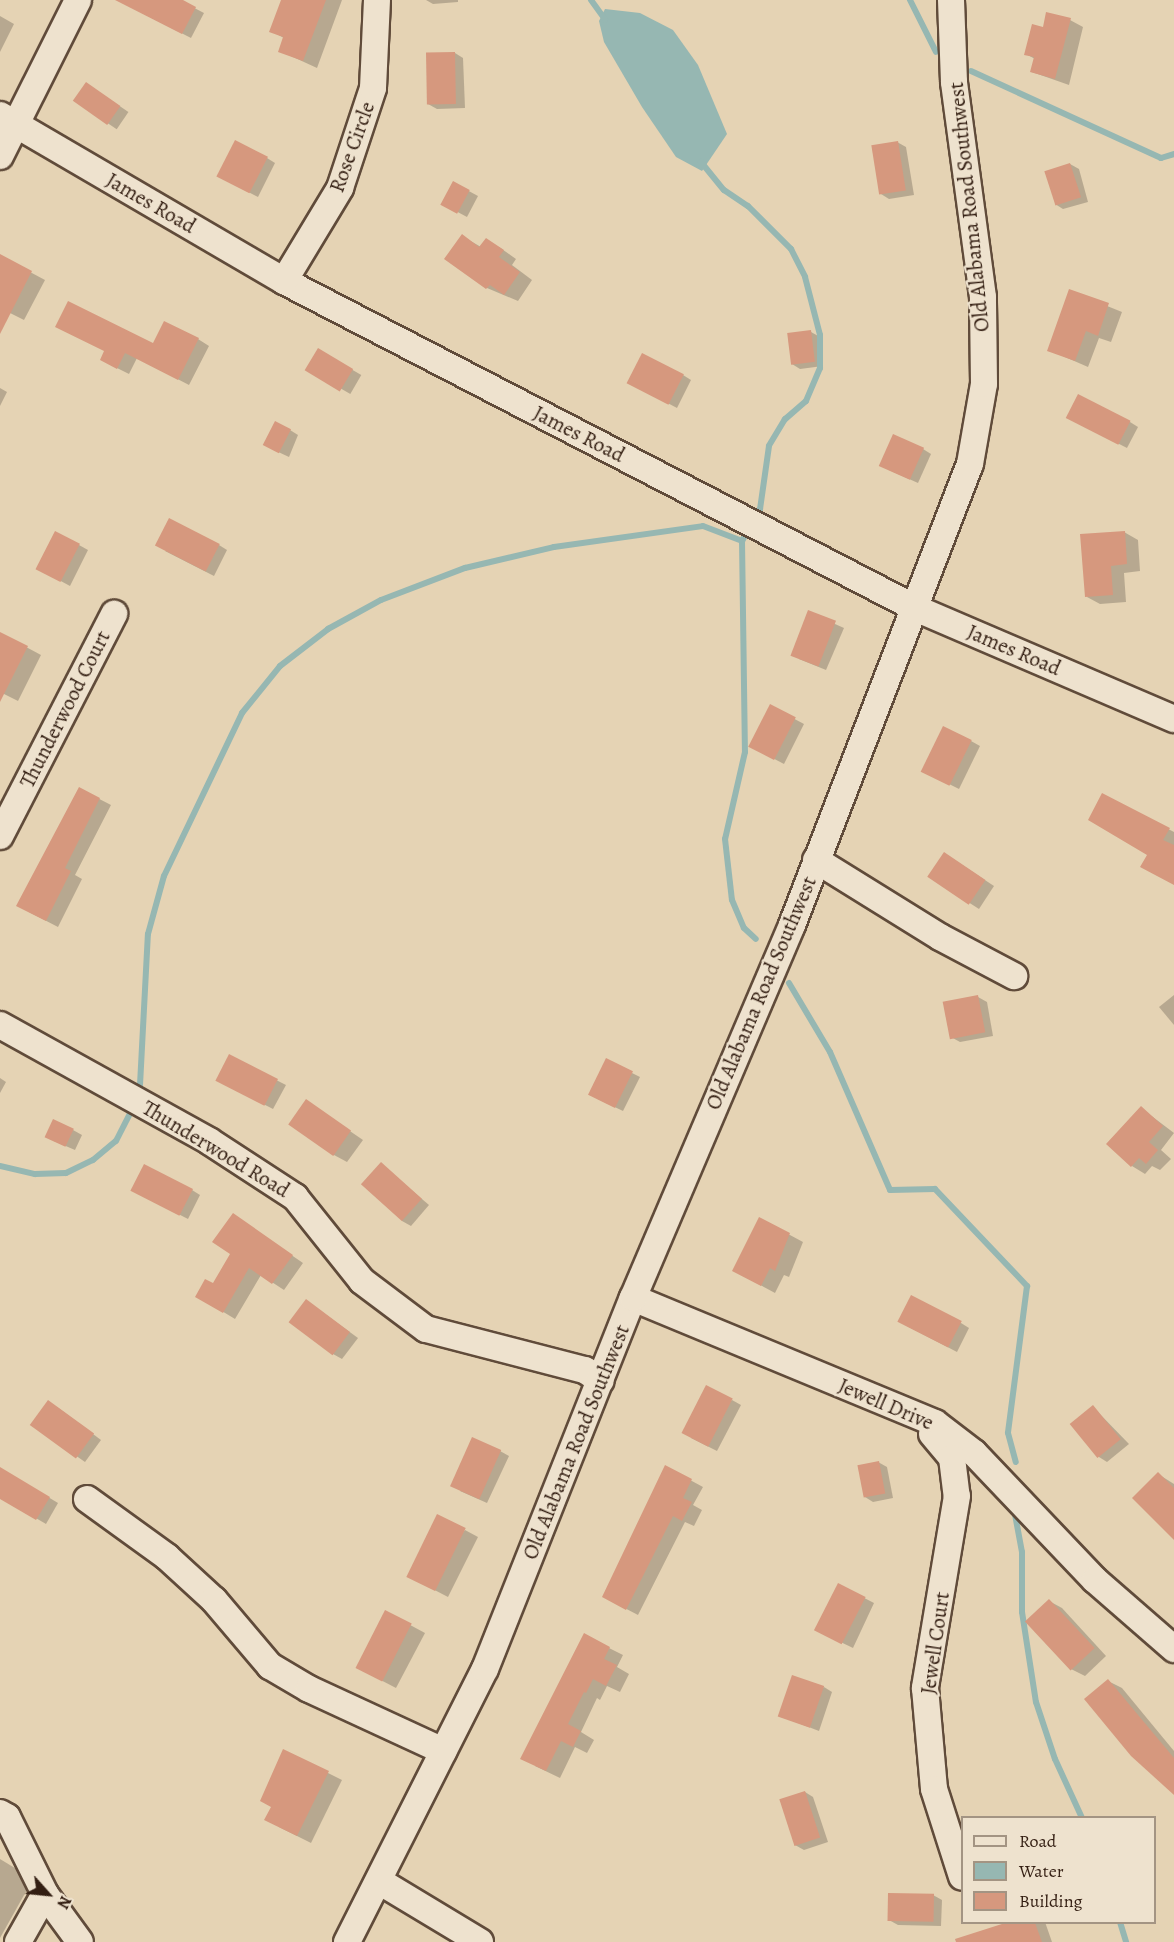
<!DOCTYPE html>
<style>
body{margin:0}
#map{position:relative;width:1174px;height:1942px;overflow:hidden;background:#e5d3b4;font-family:Alegreya,serif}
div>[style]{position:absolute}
.water>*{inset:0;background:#96b7b2}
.shadow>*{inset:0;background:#0003;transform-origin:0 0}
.stream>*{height:6px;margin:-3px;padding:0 3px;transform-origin:3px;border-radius:3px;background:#96b7b2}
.building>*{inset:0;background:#d6987e;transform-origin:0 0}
.roads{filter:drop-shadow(2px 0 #604b3a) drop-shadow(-2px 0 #604b3a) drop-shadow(0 2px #604b3a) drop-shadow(0 -2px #604b3a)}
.minor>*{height:26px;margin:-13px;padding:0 13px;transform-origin:13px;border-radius:13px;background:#eee2ce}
span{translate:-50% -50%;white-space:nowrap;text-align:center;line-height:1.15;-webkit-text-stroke:4.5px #eee2ce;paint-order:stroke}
.street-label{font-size:21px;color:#331e12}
.legend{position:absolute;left:961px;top:1816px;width:195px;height:108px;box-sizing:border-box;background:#eee2ce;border:2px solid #a39483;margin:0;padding:8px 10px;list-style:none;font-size:18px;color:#331e12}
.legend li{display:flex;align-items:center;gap:12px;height:30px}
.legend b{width:30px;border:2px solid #a39483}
.north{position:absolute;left:18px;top:1864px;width:60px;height:60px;-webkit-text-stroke:4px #eee2ce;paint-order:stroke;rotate:117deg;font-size:16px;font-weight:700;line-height:24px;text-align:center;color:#331e12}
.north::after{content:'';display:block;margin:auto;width:21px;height:27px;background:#331e12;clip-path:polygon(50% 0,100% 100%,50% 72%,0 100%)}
</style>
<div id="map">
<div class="water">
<div style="clip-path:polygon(605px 9px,640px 13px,673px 30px,698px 65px,727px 134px,702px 171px,676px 157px,642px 107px,604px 42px,599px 21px)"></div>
</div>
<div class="shadow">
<div style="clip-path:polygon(138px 0,179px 0,204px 13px,191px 38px,142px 13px)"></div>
<div style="clip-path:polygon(283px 0,342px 0,317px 68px,280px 51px,284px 38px,271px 31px)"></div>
<div style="clip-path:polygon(426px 0,458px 0,458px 2px,433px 4px)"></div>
<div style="clip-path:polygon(0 16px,14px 24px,0 52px)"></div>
<div style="clip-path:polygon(1070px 20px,1083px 27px,1069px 85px,1032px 72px,1035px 59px,1026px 54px,1044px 28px)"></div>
<div style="clip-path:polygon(455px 53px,463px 58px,465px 108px,437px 109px,428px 104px)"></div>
<div style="left:87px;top:84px;width:50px;height:21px;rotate:34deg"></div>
<div style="clip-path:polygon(897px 142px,906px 147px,914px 195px,889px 199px,881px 194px)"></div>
<div style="clip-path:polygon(267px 158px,275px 163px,258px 197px,227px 181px)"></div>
<div style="clip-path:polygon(1070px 164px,1079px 169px,1088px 202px,1063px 209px,1055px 204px)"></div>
<div style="clip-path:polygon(454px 183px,478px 196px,467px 217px,452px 209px)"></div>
<div style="clip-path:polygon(462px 236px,481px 247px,499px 247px,516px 259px,512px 265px,532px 280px,518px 301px,487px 288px,446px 258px)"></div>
<div style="clip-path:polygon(0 256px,45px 280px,24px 320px,0 308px)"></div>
<div style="clip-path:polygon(1070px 291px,1122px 312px,1111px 342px,1099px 338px,1088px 367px,1049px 350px)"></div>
<div style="clip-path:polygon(811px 332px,820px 337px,823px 366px,800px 369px,792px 364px)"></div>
<div style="clip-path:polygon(198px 339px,209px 346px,189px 385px,137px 358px,129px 374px,113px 366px,106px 351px)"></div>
<div style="left:318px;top:350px;width:50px;height:22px;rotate:30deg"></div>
<div style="clip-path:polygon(683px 375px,691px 380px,677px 408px,637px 387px)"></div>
<div style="clip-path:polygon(0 388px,7px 392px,0 406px)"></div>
<div style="clip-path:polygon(1076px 422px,1130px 422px,1138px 427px,1127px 448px)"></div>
<div style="clip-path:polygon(290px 430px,298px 435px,289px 457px,274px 450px)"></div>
<div style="clip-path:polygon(923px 449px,931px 454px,918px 483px,889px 470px)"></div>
<div style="clip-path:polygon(1124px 532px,1138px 540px,1140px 571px,1124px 573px,1126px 602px,1100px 604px,1087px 597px)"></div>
<div style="clip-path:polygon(79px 545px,88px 550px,70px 586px,46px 573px)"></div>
<div style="clip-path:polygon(219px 545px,227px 550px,214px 576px,165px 551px)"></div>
<div style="clip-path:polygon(808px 612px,844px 628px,826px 670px,799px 659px)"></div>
<div style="clip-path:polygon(0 633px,41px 655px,18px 701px,0 692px)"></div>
<div style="clip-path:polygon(770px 706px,804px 724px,784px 764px,759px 751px)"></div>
<div style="clip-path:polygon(971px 741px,980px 746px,959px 789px,931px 775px)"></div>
<div style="clip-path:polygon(80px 789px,111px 805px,75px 875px,82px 879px,58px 927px,29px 912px)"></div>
<div style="clip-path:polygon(1102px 795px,1174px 832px,1174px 884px,1149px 854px)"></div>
<div style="clip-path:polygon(953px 859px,994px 886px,979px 909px,929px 877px)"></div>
<div style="clip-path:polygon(1174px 995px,1174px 1025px,1159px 1007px)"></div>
<div style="clip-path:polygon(978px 997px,987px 1002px,993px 1036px,960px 1042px,951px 1037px)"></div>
<div style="clip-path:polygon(229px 1056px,286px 1085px,273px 1109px,226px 1085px)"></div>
<div style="clip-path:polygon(632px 1073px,640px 1077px,623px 1111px,598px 1099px)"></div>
<div style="clip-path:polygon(0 1078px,6px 1082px,0 1093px)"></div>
<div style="clip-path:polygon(306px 1101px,363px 1140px,347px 1162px,334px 1155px)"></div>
<div style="clip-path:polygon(1141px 1108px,1174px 1133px,1161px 1150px,1171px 1159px,1160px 1170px,1152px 1166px,1145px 1174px,1132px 1166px)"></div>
<div style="clip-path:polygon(73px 1130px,82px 1135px,75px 1150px,54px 1141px)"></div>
<div style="clip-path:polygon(381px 1164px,429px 1205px,411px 1226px,402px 1221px)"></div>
<div style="clip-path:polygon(192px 1190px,200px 1195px,188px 1219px,141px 1195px)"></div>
<div style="clip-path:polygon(233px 1215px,303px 1263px,284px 1290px,261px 1275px,235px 1319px,197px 1296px,214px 1285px,232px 1254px)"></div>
<div style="clip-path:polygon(760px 1219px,803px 1242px,789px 1277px,784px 1275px,775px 1293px,747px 1278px)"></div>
<div style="clip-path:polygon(307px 1301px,358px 1338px,342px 1359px,333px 1354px)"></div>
<div style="clip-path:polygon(961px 1323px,969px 1328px,957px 1352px,907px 1326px)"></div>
<div style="clip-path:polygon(732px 1400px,741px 1405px,717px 1451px,691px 1438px)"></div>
<div style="clip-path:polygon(57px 1407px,101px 1440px,85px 1462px,32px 1425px)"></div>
<div style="clip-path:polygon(1093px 1407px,1129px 1444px,1107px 1462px,1099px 1457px)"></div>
<div style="clip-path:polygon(500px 1451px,509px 1456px,487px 1503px,460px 1491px)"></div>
<div style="clip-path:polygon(878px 1462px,887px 1467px,893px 1498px,873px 1502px,865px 1497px)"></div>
<div style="clip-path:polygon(666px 1467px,703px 1487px,693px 1505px,702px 1510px,694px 1526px,685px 1522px,638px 1615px,615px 1603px)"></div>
<div style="clip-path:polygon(0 1468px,58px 1503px,46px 1524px,0 1497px)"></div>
<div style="clip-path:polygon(1158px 1474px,1174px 1484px,1174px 1538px)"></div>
<div style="clip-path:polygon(465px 1530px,478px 1537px,448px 1597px,421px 1583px)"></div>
<div style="clip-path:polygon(839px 1585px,874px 1603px,853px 1648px,826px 1635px)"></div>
<div style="clip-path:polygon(1049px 1601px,1062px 1608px,1106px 1656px,1085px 1676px,1071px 1669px)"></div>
<div style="clip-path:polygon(386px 1612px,425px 1633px,396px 1688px,371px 1675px)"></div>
<div style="clip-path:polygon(609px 1648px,623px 1655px,617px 1667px,629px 1674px,620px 1692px,607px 1686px,600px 1700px,597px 1698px,581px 1732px,594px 1740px,587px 1753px,575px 1747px,560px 1778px,535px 1766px)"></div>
<div style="clip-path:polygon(1108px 1681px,1122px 1688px,1174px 1751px,1174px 1794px)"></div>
<div style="clip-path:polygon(824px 1687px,832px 1692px,819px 1731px,780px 1716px)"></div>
<div style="clip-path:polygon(284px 1751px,342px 1780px,311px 1843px,279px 1827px,273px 1807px)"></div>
<div style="clip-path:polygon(805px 1792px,813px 1797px,828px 1842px,804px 1850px,795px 1845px)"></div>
<div style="clip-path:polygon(0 1859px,33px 1879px,0 1938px)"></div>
<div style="clip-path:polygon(933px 1895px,942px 1900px,941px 1926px,898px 1925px,889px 1920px)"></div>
<div style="clip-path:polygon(1010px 1922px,1045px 1922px,1052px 1942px,972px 1942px,970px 1936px)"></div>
</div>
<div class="stream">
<div style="left:591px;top:0;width:24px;rotate:54deg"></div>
<div style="left:910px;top:0;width:58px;rotate:63.4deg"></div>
<div style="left:971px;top:71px;width:209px;rotate:24.6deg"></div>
<div style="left:1161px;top:158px;width:14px;rotate:-17deg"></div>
<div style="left:701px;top:162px;width:36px;rotate:51deg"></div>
<div style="left:724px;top:190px;width:29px;rotate:34deg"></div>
<div style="left:748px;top:206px;width:61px;rotate:45deg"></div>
<div style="left:791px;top:249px;width:31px;rotate:63deg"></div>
<div style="left:805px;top:277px;width:60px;rotate:75.5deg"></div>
<div style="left:820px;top:335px;width:33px;rotate:90deg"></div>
<div style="left:820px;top:368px;width:36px;rotate:113deg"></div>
<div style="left:806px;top:401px;width:28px;rotate:139deg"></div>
<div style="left:785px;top:419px;width:31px;rotate:121deg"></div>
<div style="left:769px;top:446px;width:64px;rotate:98.1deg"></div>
<div style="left:760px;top:509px;width:9px;rotate:122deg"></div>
<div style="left:749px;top:529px;width:14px;rotate:120deg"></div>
<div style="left:742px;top:541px;width:211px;rotate:89.2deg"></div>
<div style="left:745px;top:752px;width:89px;rotate:102.9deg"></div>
<div style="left:725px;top:839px;width:61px;rotate:83.5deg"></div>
<div style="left:732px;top:900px;width:30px;rotate:67deg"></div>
<div style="left:744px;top:928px;width:16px;rotate:43deg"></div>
<div style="left:789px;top:983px;width:80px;rotate:59.3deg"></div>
<div style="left:830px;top:1052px;width:150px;rotate:66.5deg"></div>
<div style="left:890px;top:1190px;width:45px;rotate:-1.3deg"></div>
<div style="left:935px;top:1189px;width:134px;rotate:46.5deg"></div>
<div style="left:1027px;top:1286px;width:148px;rotate:97.4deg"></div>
<div style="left:1008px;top:1433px;width:30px;rotate:75deg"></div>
<div style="left:140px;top:1085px;width:151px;rotate:-87deg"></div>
<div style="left:148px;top:934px;width:60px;rotate:-74.6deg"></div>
<div style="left:164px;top:876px;width:181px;rotate:-64.4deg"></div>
<div style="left:242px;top:713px;width:60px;rotate:-51deg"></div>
<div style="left:280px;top:666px;width:61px;rotate:-37.6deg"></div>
<div style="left:328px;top:629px;width:60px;rotate:-28.7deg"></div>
<div style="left:381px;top:600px;width:90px;rotate:-20.9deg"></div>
<div style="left:465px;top:568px;width:91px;rotate:-13.3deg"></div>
<div style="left:554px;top:547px;width:150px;rotate:-8deg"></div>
<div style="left:703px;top:526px;width:42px;rotate:21deg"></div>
<div style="left:0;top:1166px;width:36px;rotate:13deg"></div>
<div style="left:35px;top:1174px;width:31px;rotate:-2deg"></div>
<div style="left:66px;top:1173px;width:30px;rotate:-26deg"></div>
<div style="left:93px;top:1160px;width:30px;rotate:-40deg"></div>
<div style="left:116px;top:1141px;width:31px;rotate:-63deg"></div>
<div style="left:1014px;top:1509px;width:44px;rotate:79.5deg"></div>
<div style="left:1022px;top:1552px;width:60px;rotate:90deg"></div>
<div style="left:1022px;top:1612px;width:91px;rotate:81.2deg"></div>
<div style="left:1036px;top:1702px;width:60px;rotate:71.6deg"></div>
<div style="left:1055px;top:1759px;width:65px;rotate:65.4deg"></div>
<div style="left:1120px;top:1922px;width:21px;rotate:73deg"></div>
</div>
<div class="building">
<div style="clip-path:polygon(115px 0,183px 0,196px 7px,182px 34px)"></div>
<div style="clip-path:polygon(281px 0,326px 0,303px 61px,278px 52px,283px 37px,269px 32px)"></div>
<div style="clip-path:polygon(1046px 12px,1071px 18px,1055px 79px,1030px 72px,1034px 57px,1024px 55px,1032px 24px,1043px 27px)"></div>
<div style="left:455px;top:52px;width:52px;height:29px;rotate:89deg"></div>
<div style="left:86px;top:82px;width:42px;height:23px;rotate:35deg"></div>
<div style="left:235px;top:140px;width:37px;height:41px;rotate:27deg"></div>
<div style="left:898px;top:141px;width:50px;height:27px;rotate:81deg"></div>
<div style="left:1070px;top:163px;width:36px;height:27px;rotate:72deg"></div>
<div style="left:453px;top:181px;width:19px;height:27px;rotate:28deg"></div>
<div style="clip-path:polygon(462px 234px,479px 247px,486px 238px,504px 250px,499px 257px,520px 272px,504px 295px,490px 285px,486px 289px,444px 259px)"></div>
<div style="clip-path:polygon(0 254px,32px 271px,0 334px)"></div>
<div style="clip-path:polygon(1069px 289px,1109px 303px,1098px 336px,1086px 331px,1075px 361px,1047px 351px)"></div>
<div style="clip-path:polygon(68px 301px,153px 343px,164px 321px,199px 338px,178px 380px,125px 353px,117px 369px,100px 360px,104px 351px,55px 327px)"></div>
<div style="left:811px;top:330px;width:32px;height:24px;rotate:83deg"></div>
<div style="left:318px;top:348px;width:41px;height:26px;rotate:31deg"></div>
<div style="left:642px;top:353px;width:47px;height:34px;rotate:27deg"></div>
<div style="left:1078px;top:394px;width:59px;height:27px;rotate:27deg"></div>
<div style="left:275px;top:421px;width:18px;height:27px;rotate:27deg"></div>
<div style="left:893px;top:434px;width:34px;height:35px;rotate:24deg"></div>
<div style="left:169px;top:518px;width:57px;height:31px;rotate:27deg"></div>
<div style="left:55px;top:531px;width:28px;height:43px;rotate:27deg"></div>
<div style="clip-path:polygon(1125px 531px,1127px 564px,1111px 566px,1113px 595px,1085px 597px,1080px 534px)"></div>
<div style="left:808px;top:610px;width:30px;height:49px;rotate:21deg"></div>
<div style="clip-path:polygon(0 632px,28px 646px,0 702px)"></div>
<div style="left:770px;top:704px;width:29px;height:48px;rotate:27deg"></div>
<div style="left:943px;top:726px;width:32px;height:51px;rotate:26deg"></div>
<div style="clip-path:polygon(79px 787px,100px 798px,65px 868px,71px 871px,46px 921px,16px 906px)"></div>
<div style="clip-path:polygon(1102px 793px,1170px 828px,1163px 840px,1174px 845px,1174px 885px,1140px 867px,1147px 855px,1088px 820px)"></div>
<div style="left:944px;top:852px;width:50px;height:30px;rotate:34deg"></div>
<div style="left:978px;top:995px;width:38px;height:36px;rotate:79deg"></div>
<div style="left:229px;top:1054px;width:55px;height:30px;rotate:27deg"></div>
<div style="left:606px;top:1058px;width:30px;height:41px;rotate:26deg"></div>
<div style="left:306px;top:1099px;width:55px;height:31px;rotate:35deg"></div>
<div style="clip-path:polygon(1141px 1106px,1163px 1126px,1149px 1142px,1158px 1150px,1146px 1164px,1139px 1158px,1131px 1167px,1106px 1144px)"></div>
<div style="left:53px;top:1119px;width:23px;height:20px;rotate:25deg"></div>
<div style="left:381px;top:1162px;width:55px;height:30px;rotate:42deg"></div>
<div style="left:144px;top:1164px;width:55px;height:30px;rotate:27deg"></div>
<div style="clip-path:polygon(233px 1213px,293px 1255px,272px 1284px,249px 1268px,223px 1313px,195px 1297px,205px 1279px,213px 1283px,230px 1254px,212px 1242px)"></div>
<div style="clip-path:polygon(759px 1217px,790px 1233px,775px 1271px,770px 1268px,761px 1286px,732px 1271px)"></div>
<div style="left:911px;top:1295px;width:57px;height:30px;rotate:27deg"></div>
<div style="left:306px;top:1299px;width:55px;height:29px;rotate:37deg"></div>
<div style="left:706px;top:1385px;width:30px;height:54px;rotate:27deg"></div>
<div style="left:48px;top:1400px;width:57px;height:31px;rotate:36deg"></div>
<div style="left:1093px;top:1405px;width:44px;height:30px;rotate:51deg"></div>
<div style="left:472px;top:1437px;width:32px;height:54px;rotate:24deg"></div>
<div style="left:879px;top:1461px;width:33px;height:22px;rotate:79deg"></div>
<div style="clip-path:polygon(665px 1465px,692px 1479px,683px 1498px,692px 1502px,682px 1521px,673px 1516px,626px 1610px,602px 1597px)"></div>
<div style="clip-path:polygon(0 1467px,50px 1497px,36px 1520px,0 1499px)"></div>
<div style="clip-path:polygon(1158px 1472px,1174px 1488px,1174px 1540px,1132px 1498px)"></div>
<div style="left:437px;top:1514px;width:32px;height:70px;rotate:26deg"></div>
<div style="left:838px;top:1583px;width:31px;height:53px;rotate:27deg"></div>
<div style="left:1049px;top:1599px;width:67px;height:33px;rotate:47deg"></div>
<div style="left:385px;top:1610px;width:30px;height:65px;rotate:27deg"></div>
<div style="clip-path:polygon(584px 1633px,610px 1647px,604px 1659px,617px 1665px,606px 1686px,593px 1679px,586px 1693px,584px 1692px,568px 1724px,581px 1731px,573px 1747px,561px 1741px,546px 1771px,520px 1759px)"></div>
<div style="left:792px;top:1675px;width:34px;height:44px;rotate:19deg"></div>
<div style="clip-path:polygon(1108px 1679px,1174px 1758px,1174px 1795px,1131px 1756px,1084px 1699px)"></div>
<div style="clip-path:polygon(283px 1749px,329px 1771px,297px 1836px,264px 1820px,271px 1807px,260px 1801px)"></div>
<div style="left:805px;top:1791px;width:49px;height:27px;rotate:72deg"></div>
<div style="left:888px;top:1893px;width:46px;height:28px;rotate:1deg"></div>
<div style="clip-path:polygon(1005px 1923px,1035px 1923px,1042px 1942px,956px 1942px,955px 1939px)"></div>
</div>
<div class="roads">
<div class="minor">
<div style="left:0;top:115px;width:329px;rotate:30.3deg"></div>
<div style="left:284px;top:281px;width:711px;rotate:27.39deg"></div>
<div style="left:915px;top:608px;width:282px;rotate:23.2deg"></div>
<div style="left:0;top:156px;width:174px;rotate:-63.4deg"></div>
<div style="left:284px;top:281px;width:109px;rotate:-58.9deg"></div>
<div style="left:340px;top:188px;width:105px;rotate:-71.7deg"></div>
<div style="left:373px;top:88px;width:88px;rotate:-87.4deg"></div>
<div style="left:0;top:836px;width:250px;rotate:-62.8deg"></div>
<div style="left:816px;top:860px;width:146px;rotate:31.8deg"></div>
<div style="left:940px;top:937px;width:84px;rotate:27.8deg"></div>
<div style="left:0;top:1025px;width:239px;rotate:29deg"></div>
<div style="left:209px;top:1141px;width:103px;rotate:33.1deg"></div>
<div style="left:295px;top:1197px;width:107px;rotate:51.4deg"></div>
<div style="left:362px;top:1281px;width:80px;rotate:36.9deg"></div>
<div style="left:426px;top:1329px;width:164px;rotate:14.5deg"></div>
<div style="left:585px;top:1370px;width:19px;rotate:35deg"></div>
<div style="left:633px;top:1298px;width:327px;rotate:22.5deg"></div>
<div style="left:935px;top:1423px;width:49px;rotate:37.6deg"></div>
<div style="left:974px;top:1453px;width:175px;rotate:46.4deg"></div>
<div style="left:1095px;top:1580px;width:105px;rotate:41.1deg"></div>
<div style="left:932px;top:1434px;width:31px;rotate:50deg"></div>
<div style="left:952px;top:1458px;width:38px;rotate:83deg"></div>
<div style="left:957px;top:1496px;width:195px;rotate:99.5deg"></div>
<div style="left:925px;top:1688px;width:101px;rotate:84.9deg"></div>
<div style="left:934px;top:1789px;width:92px;rotate:72.3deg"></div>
<div style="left:87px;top:1499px;width:99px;rotate:35.9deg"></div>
<div style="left:167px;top:1557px;width:64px;rotate:42.5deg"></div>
<div style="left:214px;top:1600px;width:87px;rotate:49.7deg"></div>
<div style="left:270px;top:1666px;width:45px;rotate:30.5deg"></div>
<div style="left:309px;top:1689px;width:148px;rotate:24.8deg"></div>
<div style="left:0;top:1813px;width:8px;rotate:30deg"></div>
<div style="left:7px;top:1817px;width:86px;rotate:63.7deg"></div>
<div style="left:45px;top:1894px;width:55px;rotate:119.4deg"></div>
<div style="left:379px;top:1881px;width:118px;rotate:31.1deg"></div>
<div style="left:45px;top:1894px;width:59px;rotate:53.9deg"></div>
<div style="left:347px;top:1942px;width:306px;rotate:-63.2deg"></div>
<div style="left:485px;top:1669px;width:399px;rotate:-68.3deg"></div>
<div style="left:633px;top:1298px;width:405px;rotate:-66.9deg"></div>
<div style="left:792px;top:925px;width:494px;rotate:-68.9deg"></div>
<div style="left:970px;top:464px;width:81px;rotate:-80.1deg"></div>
<div style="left:984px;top:384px;width:87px;rotate:-90.7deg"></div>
<div style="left:983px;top:297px;width:217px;rotate:-97.7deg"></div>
<div style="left:954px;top:82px;width:82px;rotate:-92.1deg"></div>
</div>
</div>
<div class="street-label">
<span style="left:352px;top:147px;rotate:-70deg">Rose Circle</span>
<span style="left:151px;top:203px;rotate:30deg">James Road</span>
<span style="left:969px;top:207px;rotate:-96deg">Old Alabama Road Southwest</span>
<span style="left:579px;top:434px;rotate:27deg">James Road</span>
<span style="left:1014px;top:650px;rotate:23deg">James Road</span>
<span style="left:65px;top:709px;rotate:-63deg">Thunderwood Court</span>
<span style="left:761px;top:993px;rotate:-67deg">Old Alabama Road Southwest</span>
<span style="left:216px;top:1149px;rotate:31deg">Thunderwood Road</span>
<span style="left:886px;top:1404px;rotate:23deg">Jewell Drive</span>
<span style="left:576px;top:1442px;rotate:-68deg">Old Alabama Road Southwest</span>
<span style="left:935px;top:1643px;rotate:-82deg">Jewell Court</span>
</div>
<ul class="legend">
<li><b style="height:8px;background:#eee2ce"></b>Road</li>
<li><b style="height:16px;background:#96b7b2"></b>Water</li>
<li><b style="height:16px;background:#d6987e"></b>Building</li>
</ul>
<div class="north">N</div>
</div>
